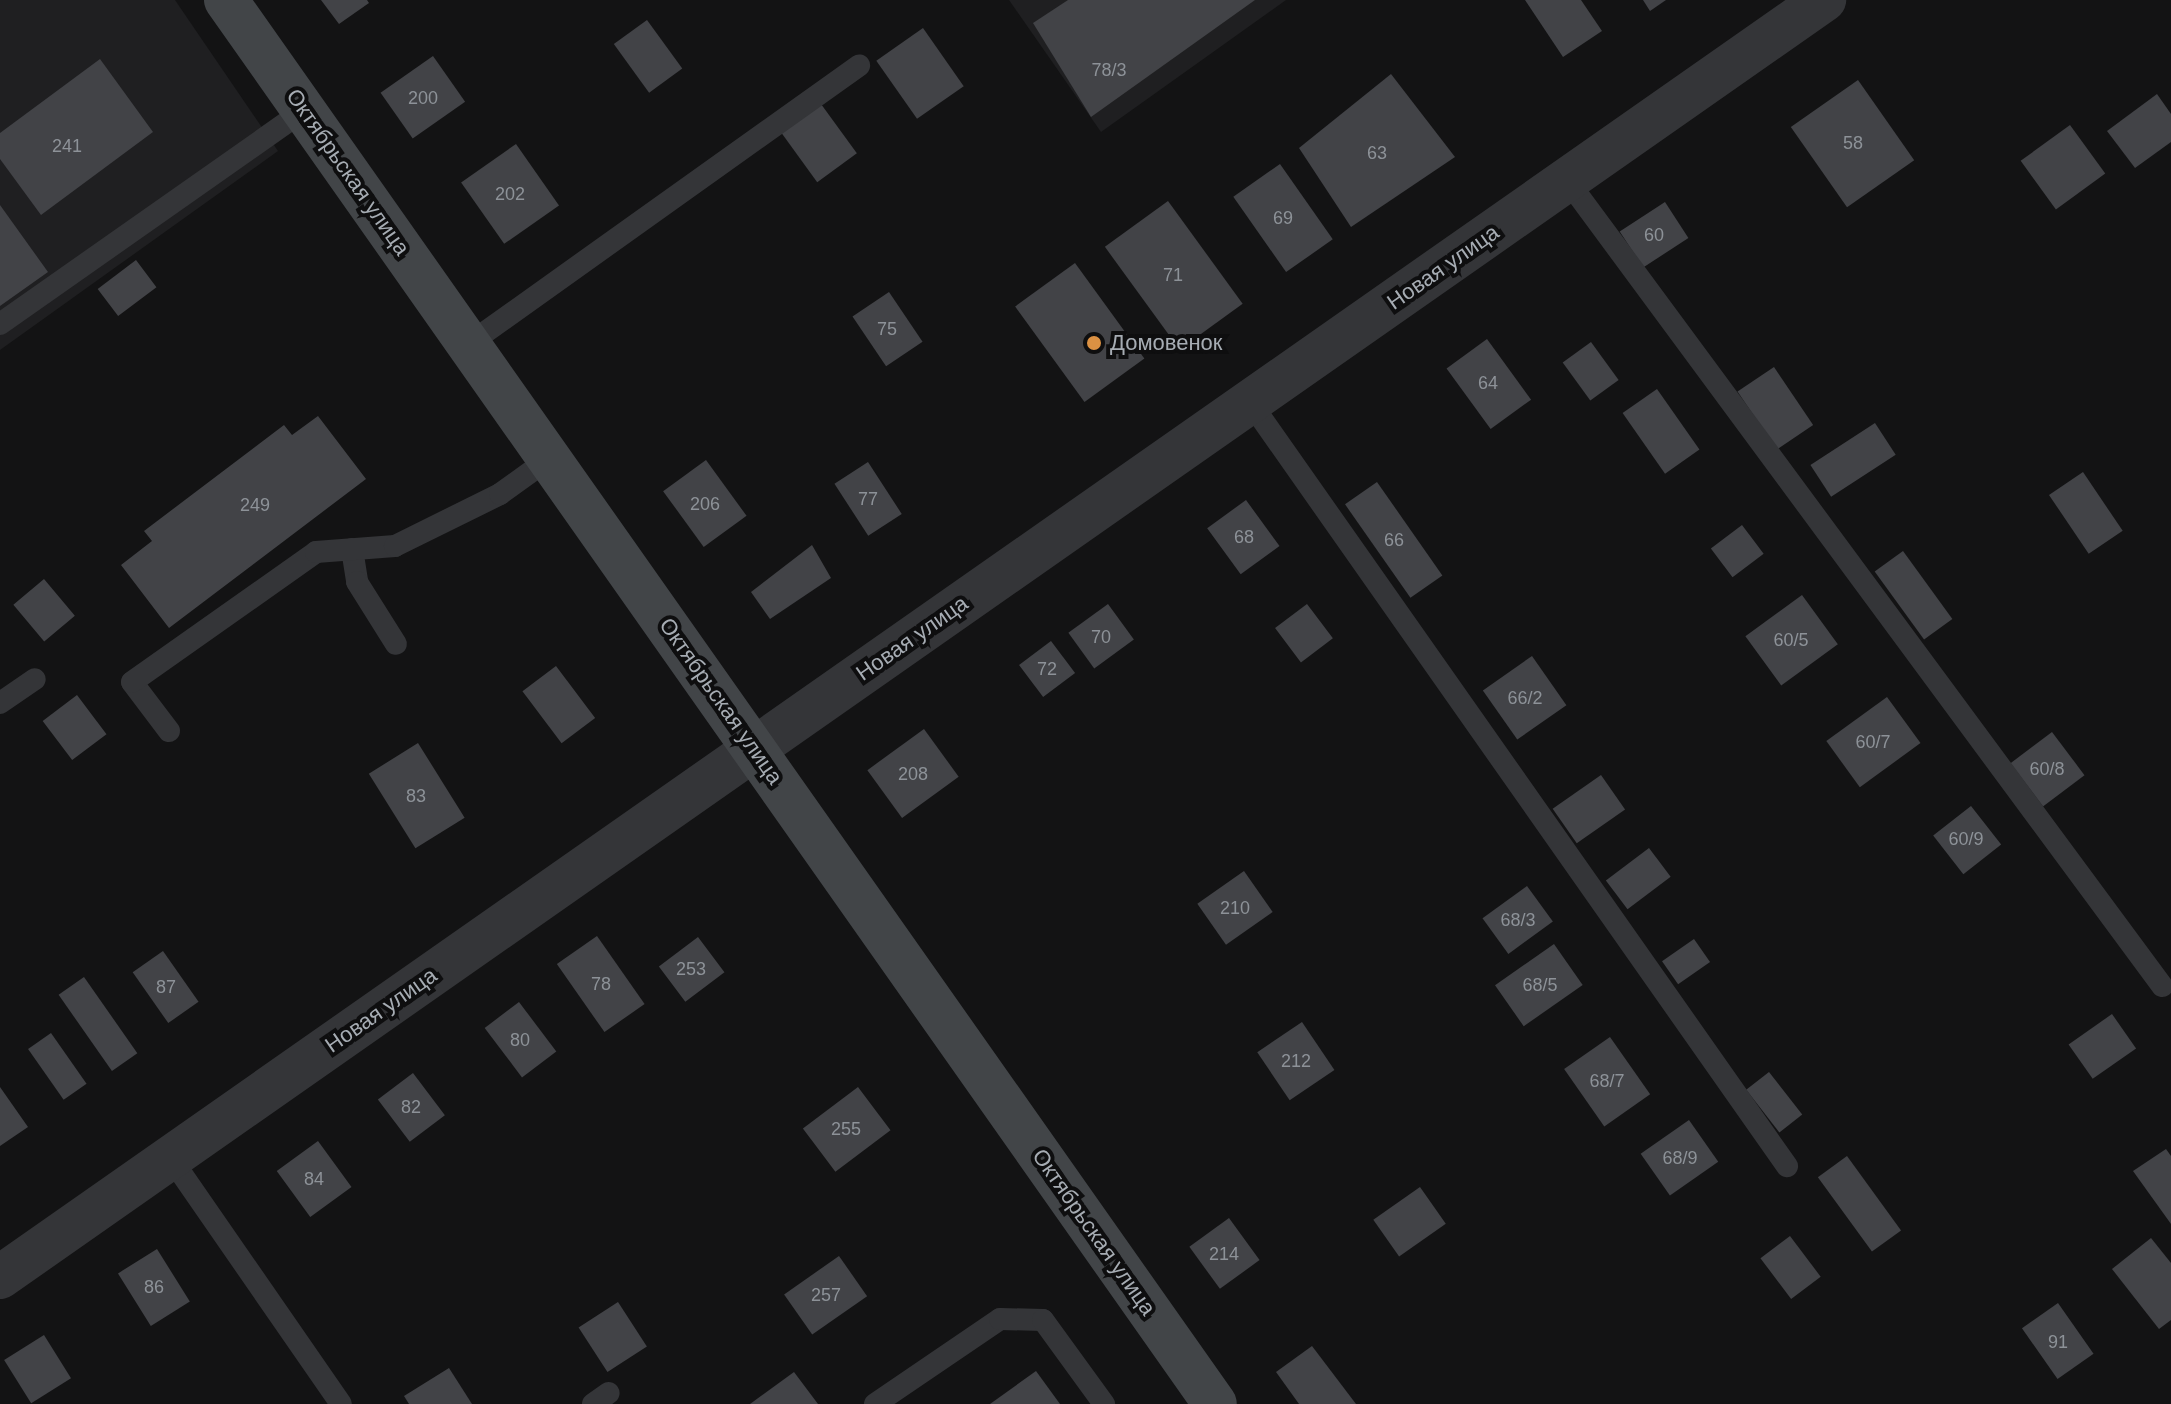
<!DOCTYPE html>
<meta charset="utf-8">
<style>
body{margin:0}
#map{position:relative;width:2171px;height:1404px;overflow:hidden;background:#131314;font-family:Helvetica,sans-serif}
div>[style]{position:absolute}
.built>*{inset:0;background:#1f1f21}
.building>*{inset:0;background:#424347;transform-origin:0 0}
.lane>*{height:22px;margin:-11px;padding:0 11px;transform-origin:11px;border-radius:11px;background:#343538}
.street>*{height:44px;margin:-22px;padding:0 22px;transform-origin:22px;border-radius:22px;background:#343538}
.secondary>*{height:44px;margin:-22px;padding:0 22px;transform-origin:22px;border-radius:22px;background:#424548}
.dots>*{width:22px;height:22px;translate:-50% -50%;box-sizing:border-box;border:4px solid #0e0e0f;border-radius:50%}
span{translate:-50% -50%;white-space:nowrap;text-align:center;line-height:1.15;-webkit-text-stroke:8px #0e0e0f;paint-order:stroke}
.number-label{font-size:18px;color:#8d9298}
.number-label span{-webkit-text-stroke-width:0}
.street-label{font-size:22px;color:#a6acb3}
.poi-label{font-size:22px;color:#a6acb3}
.left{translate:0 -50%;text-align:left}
</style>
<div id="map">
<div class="built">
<div style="clip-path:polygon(0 0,175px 0,278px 151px,0 350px)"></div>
<div style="clip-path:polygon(1009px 0,1286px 0,1101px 132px)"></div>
</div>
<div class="building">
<div style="clip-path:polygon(321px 0,367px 0,369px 3px,339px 24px)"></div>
<div style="clip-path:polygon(1068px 0,1255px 0,1091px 117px,1033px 23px)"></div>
<div style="clip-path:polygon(1525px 0,1581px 0,1602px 31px,1563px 57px)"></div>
<div style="clip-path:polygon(1643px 0,1666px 0,1650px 11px)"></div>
<div style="left:647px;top:20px;width:60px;height:41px;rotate:54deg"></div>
<div style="left:923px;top:28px;width:71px;height:57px;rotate:55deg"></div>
<div style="left:433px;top:56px;width:56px;height:64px;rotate:55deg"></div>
<div style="clip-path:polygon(100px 59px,153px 132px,41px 215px,0 159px,0 133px)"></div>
<div style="clip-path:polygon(1391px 74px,1455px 157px,1351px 227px,1299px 148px)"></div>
<div style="left:1858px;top:80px;width:98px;height:82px;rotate:55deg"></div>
<div style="clip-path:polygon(2157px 94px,2171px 114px,2171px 142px,2135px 168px,2107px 131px)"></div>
<div style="left:821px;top:104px;width:61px;height:49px;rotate:54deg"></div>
<div style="left:2070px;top:125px;width:60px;height:61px;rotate:54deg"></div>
<div style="left:516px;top:144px;width:75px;height:67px;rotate:55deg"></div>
<div style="left:1280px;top:164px;width:92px;height:57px;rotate:55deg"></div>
<div style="left:1168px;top:201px;width:127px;height:78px;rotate:54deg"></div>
<div style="left:1665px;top:202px;width:43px;height:54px;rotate:57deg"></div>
<div style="clip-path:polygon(0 205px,48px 272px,0 306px)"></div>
<div style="left:136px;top:260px;width:34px;height:48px;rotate:53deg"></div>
<div style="left:1075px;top:263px;width:118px;height:74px;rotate:54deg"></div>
<div style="left:889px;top:292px;width:60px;height:44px;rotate:56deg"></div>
<div style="left:1487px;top:339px;width:75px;height:50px;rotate:54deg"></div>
<div style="left:1591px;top:342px;width:47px;height:35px;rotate:54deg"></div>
<div style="left:1774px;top:367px;width:70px;height:44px;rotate:56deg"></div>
<div style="left:1657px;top:389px;width:74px;height:42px;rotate:55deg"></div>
<div style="clip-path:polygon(318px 416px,366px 479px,169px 628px,121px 565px,152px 541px,144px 531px,284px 425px,292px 435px)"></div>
<div style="left:1875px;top:423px;width:38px;height:77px;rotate:57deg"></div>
<div style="left:706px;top:460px;width:69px;height:53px;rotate:54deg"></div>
<div style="left:868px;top:462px;width:62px;height:40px;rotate:57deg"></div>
<div style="left:2083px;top:472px;width:71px;height:41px;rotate:56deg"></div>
<div style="left:1377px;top:482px;width:114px;height:39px;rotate:55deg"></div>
<div style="left:1246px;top:500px;width:57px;height:48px;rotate:54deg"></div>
<div style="left:1742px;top:525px;width:36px;height:39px;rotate:53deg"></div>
<div style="clip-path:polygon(812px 545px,831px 578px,770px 619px,751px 592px)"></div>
<div style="left:1903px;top:551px;width:84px;height:35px;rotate:54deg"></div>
<div style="left:44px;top:579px;width:48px;height:40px;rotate:50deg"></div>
<div style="left:1802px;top:595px;width:61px;height:70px;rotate:54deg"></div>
<div style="left:1108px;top:604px;width:44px;height:49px;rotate:54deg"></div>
<div style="left:1307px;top:604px;width:43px;height:40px;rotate:53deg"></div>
<div style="left:1051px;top:641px;width:40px;height:40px;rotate:53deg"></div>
<div style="left:1532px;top:656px;width:60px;height:60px;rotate:55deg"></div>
<div style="left:556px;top:666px;width:65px;height:42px;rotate:53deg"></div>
<div style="left:77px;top:695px;width:49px;height:43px;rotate:53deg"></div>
<div style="left:1887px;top:697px;width:57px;height:75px;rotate:54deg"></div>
<div style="left:924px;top:729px;width:59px;height:70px;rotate:54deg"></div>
<div style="left:2052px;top:732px;width:54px;height:52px;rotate:53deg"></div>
<div style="left:418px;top:743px;width:88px;height:58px;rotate:58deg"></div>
<div style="left:1601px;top:775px;width:42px;height:59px;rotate:55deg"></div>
<div style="left:1971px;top:806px;width:49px;height:48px;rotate:52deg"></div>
<div style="left:1649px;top:848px;width:36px;height:54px;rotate:53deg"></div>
<div style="left:1244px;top:871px;width:50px;height:57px;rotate:55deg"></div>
<div style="left:1527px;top:886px;width:44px;height:55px;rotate:54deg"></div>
<div style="left:597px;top:936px;width:83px;height:49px;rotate:55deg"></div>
<div style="left:698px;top:937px;width:44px;height:49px;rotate:53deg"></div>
<div style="left:1694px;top:939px;width:28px;height:39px;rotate:55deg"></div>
<div style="left:1554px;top:944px;width:50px;height:72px;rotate:55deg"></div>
<div style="left:163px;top:951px;width:62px;height:37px;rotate:55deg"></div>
<div style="left:84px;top:977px;width:93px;height:31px;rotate:55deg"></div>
<div style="left:519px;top:1002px;width:62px;height:43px;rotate:53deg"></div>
<div style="left:2112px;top:1014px;width:42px;height:53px;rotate:55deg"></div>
<div style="left:1302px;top:1022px;width:58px;height:54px;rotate:56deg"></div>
<div style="left:51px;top:1033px;width:62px;height:28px;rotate:55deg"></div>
<div style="left:1610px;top:1037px;width:70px;height:56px;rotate:55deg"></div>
<div style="left:1769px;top:1072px;width:54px;height:29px;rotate:52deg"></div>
<div style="left:413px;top:1073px;width:53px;height:44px;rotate:53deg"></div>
<div style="clip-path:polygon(0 1087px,28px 1127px,0 1146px)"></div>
<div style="left:858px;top:1087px;width:54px;height:69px;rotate:53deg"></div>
<div style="left:1689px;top:1120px;width:51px;height:59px;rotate:55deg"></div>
<div style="left:318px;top:1141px;width:57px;height:51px;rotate:54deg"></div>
<div style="clip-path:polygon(2166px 1149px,2171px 1156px,2171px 1224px,2133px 1171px)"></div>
<div style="left:1847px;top:1156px;width:92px;height:36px;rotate:54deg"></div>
<div style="left:1420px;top:1187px;width:45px;height:57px;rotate:55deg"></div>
<div style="left:1229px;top:1218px;width:52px;height:49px;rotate:54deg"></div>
<div style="left:1790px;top:1236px;width:51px;height:37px;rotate:53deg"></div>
<div style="clip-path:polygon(2151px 1238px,2171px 1263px,2171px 1320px,2159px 1329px,2112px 1269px)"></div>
<div style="left:157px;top:1249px;width:62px;height:46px;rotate:58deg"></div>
<div style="left:839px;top:1256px;width:49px;height:67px;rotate:55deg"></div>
<div style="left:618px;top:1302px;width:53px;height:47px;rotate:57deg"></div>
<div style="left:2058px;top:1303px;width:62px;height:44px;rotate:55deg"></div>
<div style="left:44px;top:1335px;width:51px;height:47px;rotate:58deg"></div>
<div style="clip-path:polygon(1312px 1346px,1356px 1404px,1299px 1404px,1276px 1372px)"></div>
<div style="clip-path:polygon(449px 1368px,472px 1404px,409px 1404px,404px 1396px)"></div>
<div style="clip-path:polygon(1036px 1371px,1060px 1404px,990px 1404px)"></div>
<div style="clip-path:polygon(794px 1372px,818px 1404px,750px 1404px)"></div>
</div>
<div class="lane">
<div style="left:1567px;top:180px;width:1002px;rotate:53.56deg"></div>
<div style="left:0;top:324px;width:372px;rotate:-35.1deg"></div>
<div style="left:470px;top:343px;width:478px;rotate:-35.5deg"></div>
<div style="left:1250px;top:402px;width:934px;rotate:54.9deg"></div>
<div style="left:352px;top:549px;width:33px;rotate:81deg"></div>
<div style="left:357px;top:582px;width:73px;rotate:57.8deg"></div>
<div style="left:0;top:703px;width:42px;rotate:-34.4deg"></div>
<div style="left:169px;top:731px;width:61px;rotate:-127.1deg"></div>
<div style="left:132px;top:682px;width:225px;rotate:-35.2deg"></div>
<div style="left:316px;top:552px;width:79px;rotate:-4.3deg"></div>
<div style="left:395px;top:546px;width:117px;rotate:-26.3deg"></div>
<div style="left:500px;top:494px;width:62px;rotate:-35.8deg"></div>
<div style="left:170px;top:1157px;width:300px;rotate:55.3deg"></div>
<div style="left:593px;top:1404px;width:19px;rotate:-35deg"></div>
<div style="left:875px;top:1404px;width:151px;rotate:-34.2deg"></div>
<div style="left:1000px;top:1319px;width:43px;rotate:1.3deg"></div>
<div style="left:1043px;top:1320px;width:104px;rotate:54deg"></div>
</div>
<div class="street">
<div style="left:0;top:1277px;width:2227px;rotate:-35deg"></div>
</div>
<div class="secondary">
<div style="left:226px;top:0;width:1717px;rotate:54.84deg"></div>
</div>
<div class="dots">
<div style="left:1094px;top:343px;background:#db9143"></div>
</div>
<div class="number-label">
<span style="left:1109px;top:70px">78/3</span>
<span style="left:423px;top:98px">200</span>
<span style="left:1853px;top:143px">58</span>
<span style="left:67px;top:146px">241</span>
<span style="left:1377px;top:153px">63</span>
<span style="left:510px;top:194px">202</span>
<span style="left:1283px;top:218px">69</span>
<span style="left:1654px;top:235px">60</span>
<span style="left:1173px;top:275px">71</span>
<span style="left:887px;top:329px">75</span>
<span style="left:1488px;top:383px">64</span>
<span style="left:868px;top:499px">77</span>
<span style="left:705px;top:504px">206</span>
<span style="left:255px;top:505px">249</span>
<span style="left:1244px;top:537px">68</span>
<span style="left:1394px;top:540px">66</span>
<span style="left:1101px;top:637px">70</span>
<span style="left:1791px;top:640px">60/5</span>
<span style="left:1047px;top:669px">72</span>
<span style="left:1525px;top:698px">66/2</span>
<span style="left:1873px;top:742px">60/7</span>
<span style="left:2047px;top:769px">60/8</span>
<span style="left:913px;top:774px">208</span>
<span style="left:416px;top:796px">83</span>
<span style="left:1966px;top:839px">60/9</span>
<span style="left:1235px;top:908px">210</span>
<span style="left:1518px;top:920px">68/3</span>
<span style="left:691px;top:969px">253</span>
<span style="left:601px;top:984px">78</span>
<span style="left:1540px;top:985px">68/5</span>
<span style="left:166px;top:987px">87</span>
<span style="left:520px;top:1040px">80</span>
<span style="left:1296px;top:1061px">212</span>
<span style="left:1607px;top:1081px">68/7</span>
<span style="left:411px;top:1107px">82</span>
<span style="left:846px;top:1129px">255</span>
<span style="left:1680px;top:1158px">68/9</span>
<span style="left:314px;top:1179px">84</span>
<span style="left:1224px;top:1254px">214</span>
<span style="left:154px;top:1287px">86</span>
<span style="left:826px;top:1295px">257</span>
<span style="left:2058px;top:1342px">91</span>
</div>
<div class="street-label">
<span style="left:348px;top:172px;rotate:55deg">Октябрьская улица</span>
<span style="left:1443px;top:267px;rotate:-35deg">Новая улица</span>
<span style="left:912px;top:638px;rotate:-35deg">Новая улица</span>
<span style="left:721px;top:701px;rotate:55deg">Октябрьская улица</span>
<span style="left:381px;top:1010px;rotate:-35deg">Новая улица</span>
<span style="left:1094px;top:1232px;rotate:55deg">Октябрьская улица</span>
</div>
<div class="poi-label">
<span class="left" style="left:1110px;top:343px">Домовенок</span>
</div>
</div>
